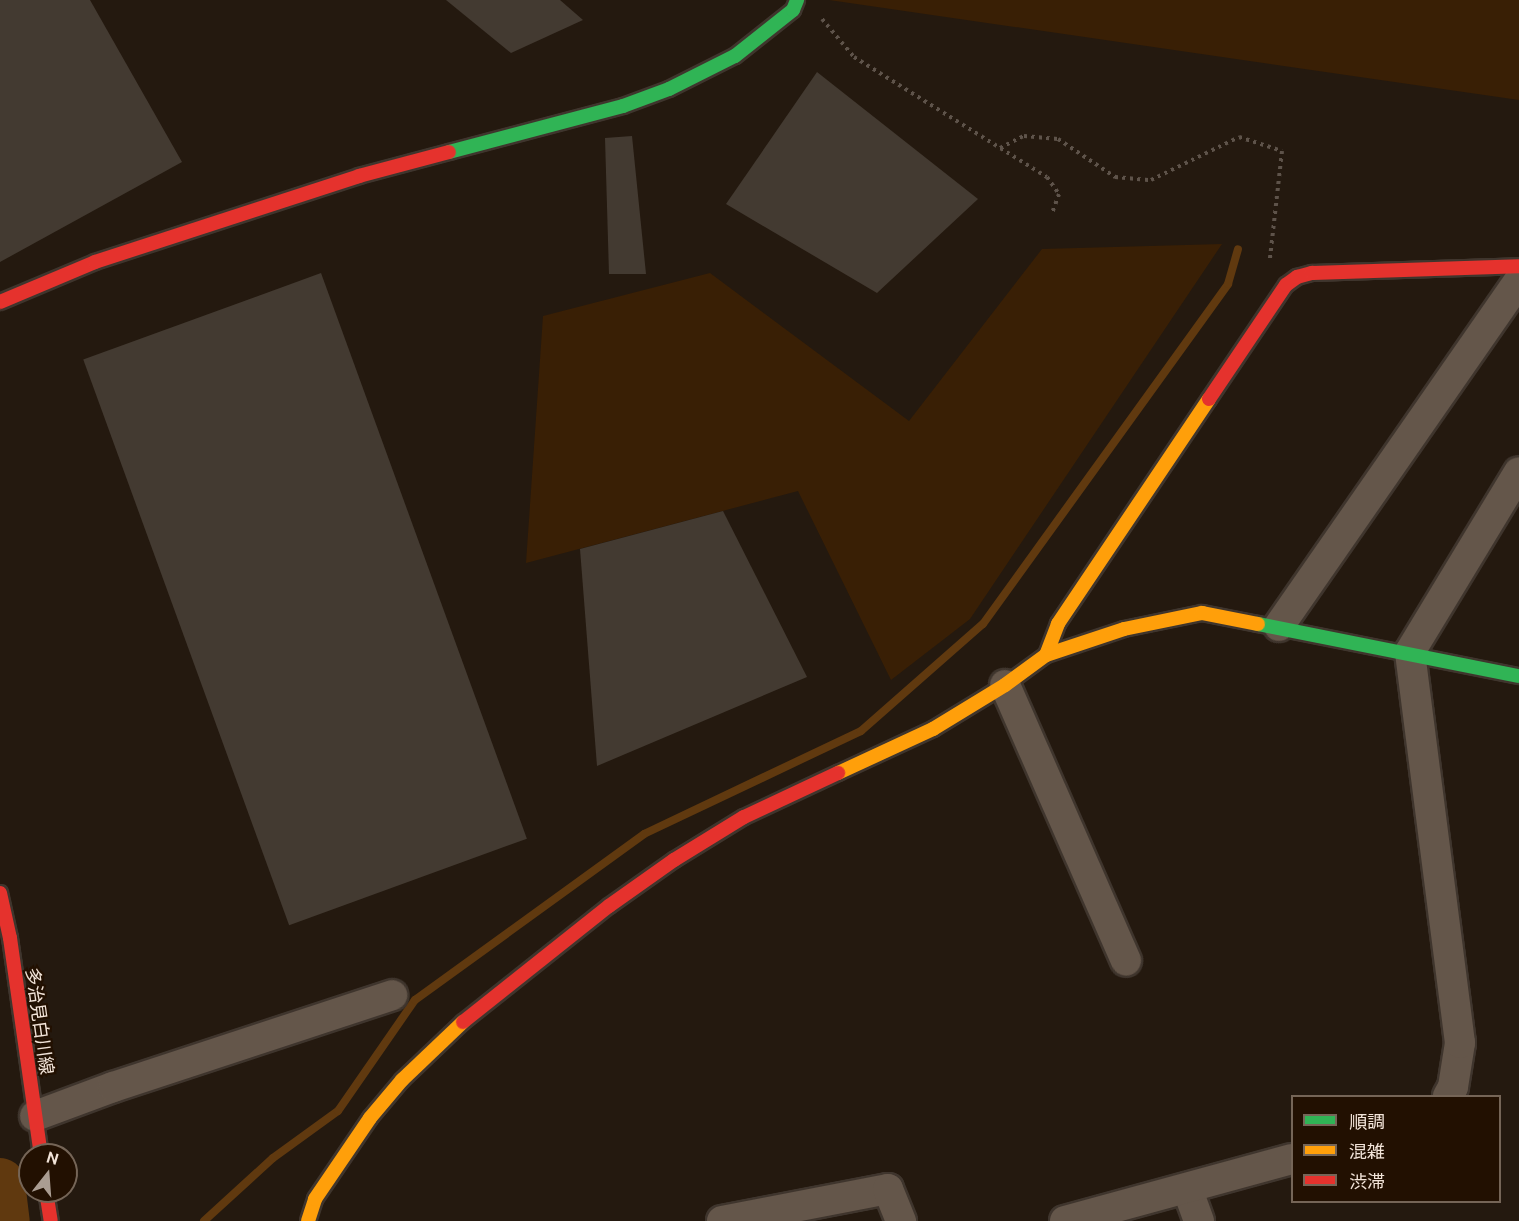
<!DOCTYPE html>
<meta charset="utf-8">
<style>
body{margin:0}
#map{position:relative;width:1519px;height:1221px;overflow:hidden;background:#24190f;font-family:Ubuntu,"Noto Sans JP",sans-serif}
div>[style]{position:absolute}
.green>*{inset:0;background:#391f05}
.stream>*{height:8px;margin:-4px;padding:0 4px;transform-origin:4px;border-radius:4px;background:#60390f}
.river>*{height:50px;margin:-25px;padding:0 25px;transform-origin:25px;border-radius:25px;background:#60390f}
.building>*{inset:0;background:#433a31;transform-origin:0 0}
.path>*{height:4px;margin-top:-2px;transform-origin:0;background:repeating-linear-gradient(90deg,#5e534a 0 3px,transparent 0 7.5px)}
.roads{filter:drop-shadow(2px 0 #3f352d) drop-shadow(-2px 0 #3f352d) drop-shadow(0 2px #3f352d) drop-shadow(0 -2px #3f352d)}
.street>*{height:30px;margin:-15px;padding:0 15px;transform-origin:15px;border-radius:15px;background:#64564a}
.fast>*{height:14px;margin:-7px;padding:0 7px;transform-origin:7px;border-radius:7px;background:#30b455}
.slow>*{height:14px;margin:-7px;padding:0 7px;transform-origin:7px;border-radius:7px;background:#ff9f0a}
.jam>*{height:14px;margin:-7px;padding:0 7px;transform-origin:7px;border-radius:7px;background:#e5322d}
span{translate:-50% -50%;white-space:nowrap;text-align:center;line-height:1.15;-webkit-text-stroke:4.5px #221001;paint-order:stroke}
.street-label{font-size:18px;color:#f2e4d9}
.legend{position:absolute;left:1291px;top:1095px;width:210px;height:108px;box-sizing:border-box;background:#221001;border:2px solid #756557;margin:0;padding:8px 10px;list-style:none;font-size:18px;color:#f2e4d9}
.legend li{display:flex;align-items:center;gap:12px;height:30px}
.legend b{width:30px;border:2px solid #756557}
.north{position:absolute;left:18px;top:1143px;width:60px;height:60px;box-sizing:border-box;background:#221001;border:2px solid #756557;border-radius:50%;rotate:17deg;font-size:16px;font-weight:700;line-height:24px;text-align:center;color:#f2e4d9}
.north::after{content:'';display:block;margin:auto;width:21px;height:27px;background:#aa9d92;clip-path:polygon(50% 0,100% 100%,50% 72%,0 100%)}
</style>
<div id="map">
<div class="green">
<div style="clip-path:polygon(829px 0,1519px 0,1519px 100px)"></div>
<div style="clip-path:polygon(1222px 244px,970px 619px,891px 680px,798px 491px,526px 563px,543px 316px,710px 273px,909px 421px,1042px 249px)"></div>
</div>
<div class="stream">
<div style="left:204px;top:1221px;width:93px;rotate:-42.4deg"></div>
<div style="left:273px;top:1158px;width:80px;rotate:-35.9deg"></div>
<div style="left:338px;top:1111px;width:135px;rotate:-55.3deg"></div>
<div style="left:415px;top:1000px;width:283px;rotate:-35.9deg"></div>
<div style="left:644px;top:834px;width:240px;rotate:-25.4deg"></div>
<div style="left:861px;top:731px;width:162px;rotate:-41.3deg"></div>
<div style="left:983px;top:624px;width:419px;rotate:-54.2deg"></div>
<div style="left:1228px;top:284px;width:36px;rotate:-74deg"></div>
</div>
<div class="river">
<div style="left:0;top:1183px;width:38px;rotate:83deg"></div>
</div>
<div class="building">
<div style="clip-path:polygon(0 0,90px 0,182px 162px,0 262px)"></div>
<div style="clip-path:polygon(446px 0,560px 0,583px 20px,511px 53px)"></div>
<div style="clip-path:polygon(817px 72px,978px 199px,877px 293px,726px 204px)"></div>
<div style="clip-path:polygon(632px 136px,646px 274px,609px 274px,605px 138px)"></div>
<div style="left:321px;top:273px;width:602px;height:253px;rotate:70deg"></div>
<div style="clip-path:polygon(723px 511px,807px 677px,597px 766px,580px 549px)"></div>
</div>
<div class="path">
<div style="left:822px;top:19px;width:50px;rotate:49.9deg"></div>
<div style="left:854px;top:57px;width:227px;rotate:31.9deg"></div>
<div style="left:1047px;top:177px;width:21px;rotate:55deg"></div>
<div style="left:1059px;top:194px;width:20px;rotate:110deg"></div>
<div style="left:1000px;top:148px;width:27px;rotate:-27deg"></div>
<div style="left:1024px;top:136px;width:34px;rotate:5deg"></div>
<div style="left:1058px;top:139px;width:69px;rotate:33.7deg"></div>
<div style="left:1115px;top:177px;width:36px;rotate:5deg"></div>
<div style="left:1151px;top:180px;width:98px;rotate:-26deg"></div>
<div style="left:1239px;top:137px;width:45px;rotate:18deg"></div>
<div style="left:1282px;top:151px;width:108px;rotate:96.4deg"></div>
</div>
<div class="roads">
<div class="street">
<div style="left:1279px;top:626px;width:420px;rotate:-55.2deg"></div>
<div style="left:1005px;top:685px;width:301px;rotate:66.3deg"></div>
<div style="left:1448px;top:1096px;width:10px;rotate:-61deg"></div>
<div style="left:1453px;top:1087px;width:45px;rotate:-81deg"></div>
<div style="left:1460px;top:1043px;width:394px;rotate:-97.3deg"></div>
<div style="left:1410px;top:652px;width:210px;rotate:-58.8deg"></div>
<div style="left:35px;top:1116px;width:83px;rotate:-20.4deg"></div>
<div style="left:113px;top:1087px;width:294px;rotate:-18.2deg"></div>
<div style="left:1187px;top:1188px;width:35px;rotate:70deg"></div>
<div style="left:722px;top:1221px;width:169px;rotate:-10.9deg"></div>
<div style="left:888px;top:1189px;width:35px;rotate:68deg"></div>
<div style="left:1065px;top:1221px;width:235px;rotate:-15.3deg"></div>
</div>
<div class="fast">
<div style="left:449px;top:152px;width:180px;rotate:-14.8deg"></div>
<div style="left:623px;top:106px;width:49px;rotate:-20.3deg"></div>
<div style="left:669px;top:89px;width:74px;rotate:-26.6deg"></div>
<div style="left:735px;top:56px;width:74px;rotate:-38.4deg"></div>
<div style="left:793px;top:10px;width:11px;rotate:-68deg"></div>
<div style="left:1258px;top:624px;width:266px;rotate:11.3deg"></div>
</div>
<div class="slow">
<div style="left:1209px;top:399px;width:271px;rotate:123.9deg"></div>
<div style="left:1058px;top:624px;width:33px;rotate:111deg"></div>
<div style="left:1046px;top:655px;width:82px;rotate:-18.4deg"></div>
<div style="left:1124px;top:629px;width:80px;rotate:-11.6deg"></div>
<div style="left:1202px;top:613px;width:57px;rotate:11.1deg"></div>
<div style="left:838px;top:773px;width:105px;rotate:-24.9deg"></div>
<div style="left:933px;top:729px;width:84px;rotate:-31.4deg"></div>
<div style="left:1005px;top:685px;width:51px;rotate:-36.2deg"></div>
<div style="left:308px;top:1221px;width:23px;rotate:-72deg"></div>
<div style="left:315px;top:1199px;width:98px;rotate:-55.8deg"></div>
<div style="left:370px;top:1118px;width:50px;rotate:-49.9deg"></div>
<div style="left:402px;top:1080px;width:84px;rotate:-43.6deg"></div>
</div>
<div class="jam">
<div style="left:0;top:302px;width:103px;rotate:-22.8deg"></div>
<div style="left:95px;top:262px;width:278px;rotate:-18deg"></div>
<div style="left:359px;top:176px;width:93px;rotate:-14.9deg"></div>
<div style="left:1209px;top:399px;width:138px;rotate:-56deg"></div>
<div style="left:1286px;top:285px;width:14px;rotate:-36deg"></div>
<div style="left:1297px;top:277px;width:16px;rotate:-15deg"></div>
<div style="left:1312px;top:273px;width:207px;rotate:-1.9deg"></div>
<div style="left:0;top:893px;width:46px;rotate:77.5deg"></div>
<div style="left:10px;top:938px;width:219px;rotate:81.9deg"></div>
<div style="left:463px;top:1022px;width:186px;rotate:-38.5deg"></div>
<div style="left:609px;top:906px;width:80px;rotate:-35.3deg"></div>
<div style="left:674px;top:860px;width:82px;rotate:-31.6deg"></div>
<div style="left:744px;top:817px;width:104px;rotate:-25.1deg"></div>
<div style="left:46px;top:1191px;width:30px;rotate:81deg"></div>
</div>
</div>
<div class="street-label">
<span style="left:40px;top:1021px;rotate:82deg">多治見白川線</span>
</div>
<ul class="legend">
<li><b style="height:8px;background:#30b455"></b>順調</li>
<li><b style="height:8px;background:#ff9f0a"></b>混雑</li>
<li><b style="height:8px;background:#e5322d"></b>渋滞</li>
</ul>
<div class="north">N</div>
</div>
